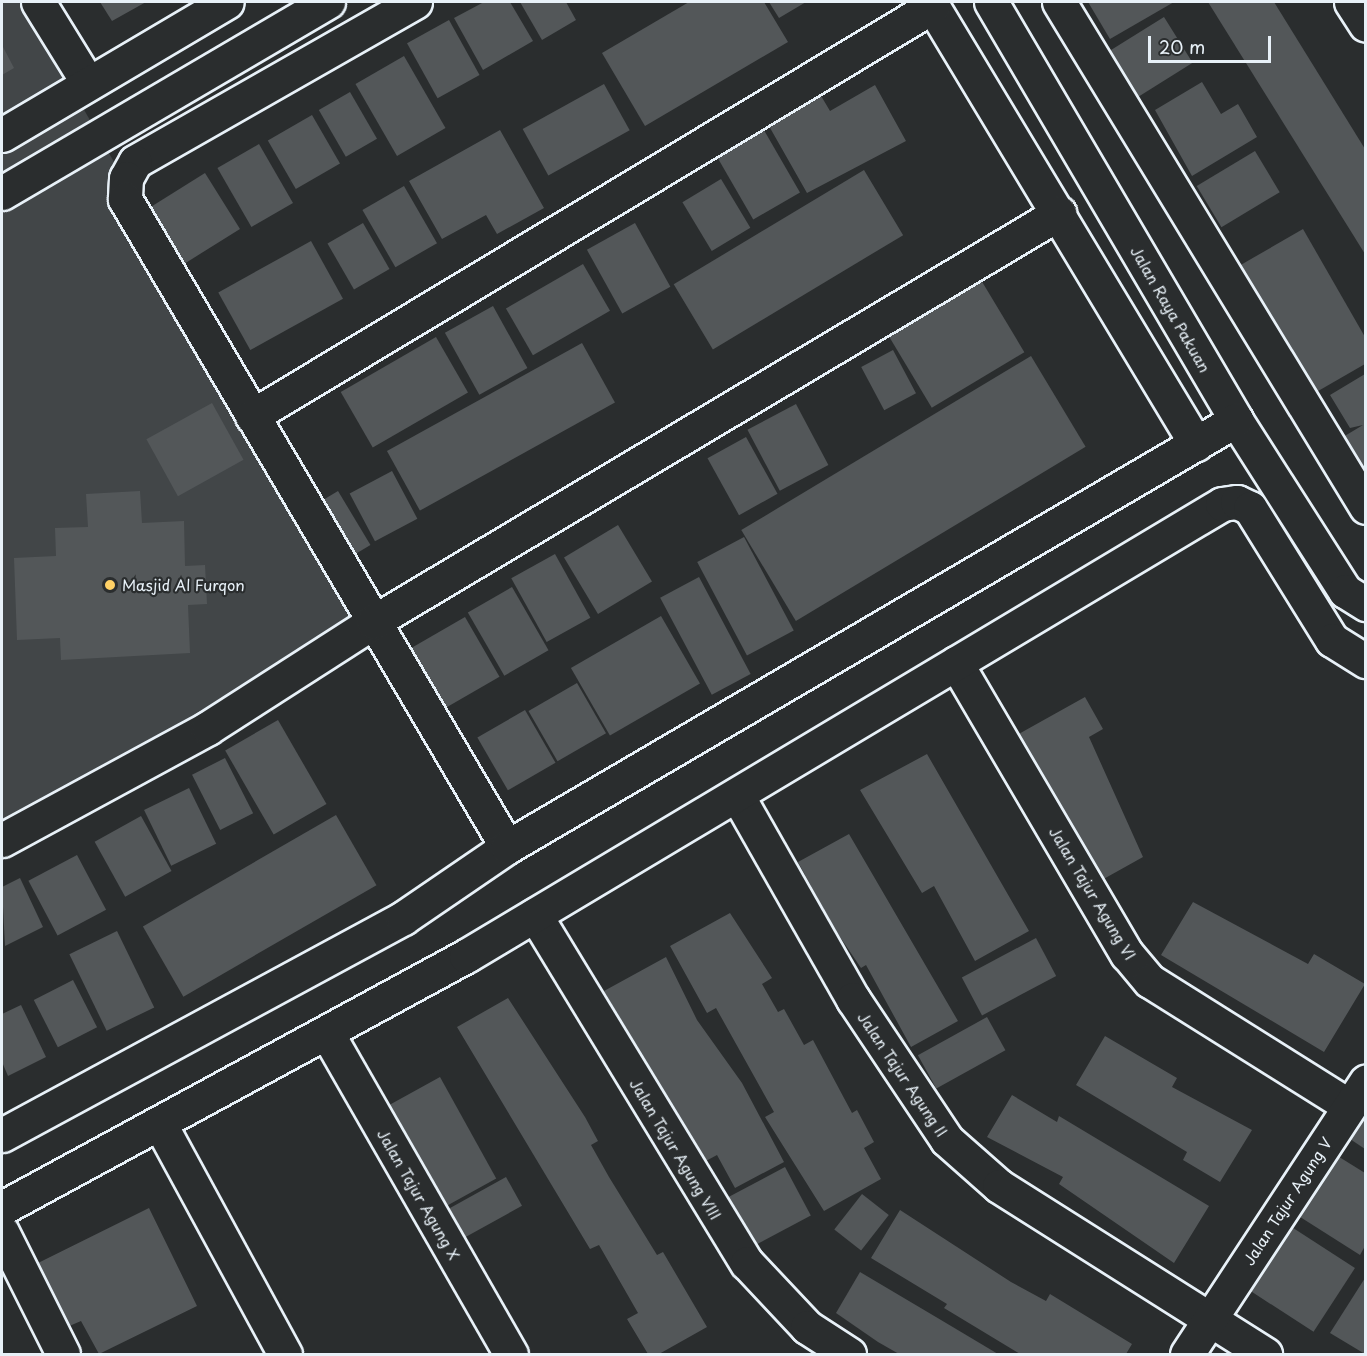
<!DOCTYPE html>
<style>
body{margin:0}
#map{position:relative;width:1367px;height:1356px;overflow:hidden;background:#2a2d2e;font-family:"Playpen Sans",sans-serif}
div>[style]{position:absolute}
.green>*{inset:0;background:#424648}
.building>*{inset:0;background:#535759;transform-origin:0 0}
.roads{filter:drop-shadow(2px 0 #e8f1f8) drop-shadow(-2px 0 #e8f1f8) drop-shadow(0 2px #e8f1f8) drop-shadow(0 -2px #e8f1f8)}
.minor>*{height:33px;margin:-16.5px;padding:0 16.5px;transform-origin:16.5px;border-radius:16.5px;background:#2a2d2e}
.dots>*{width:16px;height:16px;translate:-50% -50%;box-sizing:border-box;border:3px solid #2a2d2e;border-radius:50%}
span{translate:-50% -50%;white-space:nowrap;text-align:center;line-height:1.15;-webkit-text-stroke:4.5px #2a2d2e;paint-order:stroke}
.street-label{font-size:15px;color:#e8f1f8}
.poi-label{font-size:15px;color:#e8f1f8}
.left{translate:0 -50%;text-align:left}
.frame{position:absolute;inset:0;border:3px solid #e8f1f8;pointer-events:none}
.scale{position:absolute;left:1148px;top:36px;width:123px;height:27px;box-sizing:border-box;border:3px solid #e8f1f8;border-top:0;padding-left:8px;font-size:18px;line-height:21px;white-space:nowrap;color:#e8f1f8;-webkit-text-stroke:4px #2a2d2e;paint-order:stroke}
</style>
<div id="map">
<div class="green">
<div style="clip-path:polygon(2px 2px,22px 2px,381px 626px,2px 838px)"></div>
</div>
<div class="building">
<div style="clip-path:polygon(100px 2px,146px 2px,112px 21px)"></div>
<div style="clip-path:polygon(484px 2px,510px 2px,533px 41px,483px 70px,454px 18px)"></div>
<div style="clip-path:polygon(520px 2px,566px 2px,576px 20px,542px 40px)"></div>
<div style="clip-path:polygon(689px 2px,764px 2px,788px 42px,645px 126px,602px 53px)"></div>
<div style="clip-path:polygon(769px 2px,806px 2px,779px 18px)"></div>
<div style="clip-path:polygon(1088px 2px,1174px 2px,1110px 39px)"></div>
<div style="clip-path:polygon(1208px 2px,1274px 2px,1365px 149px,1365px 254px)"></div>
<div style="left:1164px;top:17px;width:54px;height:71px;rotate:58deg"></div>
<div style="left:449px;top:20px;width:63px;height:48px;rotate:61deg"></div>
<div style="clip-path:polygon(2px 45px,14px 68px,2px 75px)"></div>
<div style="left:404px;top:56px;width:83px;height:56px;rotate:60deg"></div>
<div style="clip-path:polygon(1202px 82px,1221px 114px,1238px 104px,1257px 137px,1192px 176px,1155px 110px)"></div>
<div style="left:604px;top:84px;width:53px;height:93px;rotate:61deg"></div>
<div style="clip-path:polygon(875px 85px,906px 141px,807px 193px,765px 119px,817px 89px,830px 111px)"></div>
<div style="left:350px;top:92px;width:54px;height:36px;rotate:60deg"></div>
<div style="left:312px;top:115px;width:56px;height:51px;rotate:60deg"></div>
<div style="left:761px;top:125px;width:78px;height:54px;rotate:60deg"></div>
<div style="clip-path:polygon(500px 130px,544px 208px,497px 234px,486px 215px,442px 239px,409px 181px)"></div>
<div style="left:259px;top:144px;width:68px;height:48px;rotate:60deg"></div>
<div style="left:1255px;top:151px;width:48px;height:68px;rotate:59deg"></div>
<div style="left:864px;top:170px;width:76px;height:222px;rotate:59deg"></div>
<div style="left:205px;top:173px;width:66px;height:65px;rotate:58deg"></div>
<div style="left:721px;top:179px;width:57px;height:45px;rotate:59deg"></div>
<div style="left:404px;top:186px;width:66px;height:48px;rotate:60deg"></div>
<div style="left:363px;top:223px;width:53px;height:41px;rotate:60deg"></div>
<div style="left:635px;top:223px;width:73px;height:55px;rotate:61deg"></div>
<div style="clip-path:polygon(1303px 229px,1365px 337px,1365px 364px,1306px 398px,1232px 270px)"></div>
<div style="left:311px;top:241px;width:66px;height:106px;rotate:61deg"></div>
<div style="left:583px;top:264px;width:54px;height:89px;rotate:60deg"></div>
<div style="left:978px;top:275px;width:90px;height:108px;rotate:59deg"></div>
<div style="left:493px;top:306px;width:71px;height:55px;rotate:61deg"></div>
<div style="left:436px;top:337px;width:64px;height:110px;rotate:60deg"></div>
<div style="left:582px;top:343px;width:68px;height:223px;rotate:61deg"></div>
<div style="left:893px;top:350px;width:49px;height:36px;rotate:62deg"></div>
<div style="left:1031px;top:356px;width:106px;height:338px;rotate:59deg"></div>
<div style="clip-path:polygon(1365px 374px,1365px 481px,1338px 440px,1363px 425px,1350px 428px,1330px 395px)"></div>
<div style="left:212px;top:403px;width:65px;height:75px;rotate:61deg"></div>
<div style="left:796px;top:404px;width:69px;height:55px;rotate:62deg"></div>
<div style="left:746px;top:437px;width:65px;height:44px;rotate:61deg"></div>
<div style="left:392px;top:471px;width:54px;height:48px;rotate:62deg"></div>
<div style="clip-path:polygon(140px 491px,142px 523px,184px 521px,185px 566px,205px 565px,207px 604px,188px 605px,190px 653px,61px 660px,60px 638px,17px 640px,14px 558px,56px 556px,55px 528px,88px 527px,86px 494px)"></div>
<div style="left:338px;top:491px;width:63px;height:38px;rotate:59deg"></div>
<div style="left:618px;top:525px;width:66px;height:63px;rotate:59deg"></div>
<div style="left:744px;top:537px;width:106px;height:53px;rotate:62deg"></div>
<div style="left:555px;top:554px;width:73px;height:50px;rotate:61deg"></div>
<div style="left:699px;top:577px;width:110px;height:44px;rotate:62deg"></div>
<div style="left:512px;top:587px;width:73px;height:51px;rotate:60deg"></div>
<div style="left:661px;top:616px;width:78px;height:104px;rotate:60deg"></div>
<div style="left:465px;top:617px;width:69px;height:63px;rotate:60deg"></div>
<div style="left:577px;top:683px;width:58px;height:56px;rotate:60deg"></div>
<div style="clip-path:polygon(1085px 697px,1103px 729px,1089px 737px,1143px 857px,1100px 881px,1015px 736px)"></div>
<div style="left:525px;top:710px;width:61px;height:55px;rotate:60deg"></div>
<div style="left:278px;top:720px;width:97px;height:61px;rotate:60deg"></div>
<div style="clip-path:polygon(927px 754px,1029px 931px,975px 961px,934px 886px,922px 893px,860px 790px)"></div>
<div style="left:225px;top:758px;width:62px;height:37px;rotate:63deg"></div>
<div style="left:189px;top:788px;width:62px;height:50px;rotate:64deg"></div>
<div style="left:336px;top:815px;width:81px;height:223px;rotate:60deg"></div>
<div style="left:141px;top:816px;width:63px;height:53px;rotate:61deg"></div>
<div style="clip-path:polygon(849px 834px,958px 1021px,911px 1047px,866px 965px,861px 968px,834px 928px,798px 862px)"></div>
<div style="left:77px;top:855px;width:62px;height:55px;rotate:62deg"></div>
<div style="clip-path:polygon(20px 878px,43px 927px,5px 946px,2px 887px)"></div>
<div style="clip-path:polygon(1193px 902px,1308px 964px,1314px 954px,1365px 984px,1324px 1052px,1161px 955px)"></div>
<div style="clip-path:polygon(730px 913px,772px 978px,762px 984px,778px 1012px,784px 1009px,804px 1045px,813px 1040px,852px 1113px,857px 1110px,874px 1142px,864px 1148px,881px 1179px,824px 1211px,765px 1117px,774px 1112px,716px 1008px,707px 1013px,670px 946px)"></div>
<div style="left:117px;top:931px;width:85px;height:53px;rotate:64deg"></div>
<div style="left:1036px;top:938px;width:43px;height:84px;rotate:62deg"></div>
<div style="clip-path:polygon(666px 957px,697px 1020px,742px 1083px,784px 1162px,735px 1188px,717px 1155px,704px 1162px,604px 991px)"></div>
<div style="left:73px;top:980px;width:53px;height:44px;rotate:63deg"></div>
<div style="clip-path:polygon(508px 998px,585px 1117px,598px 1141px,591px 1145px,609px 1177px,657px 1255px,663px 1252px,707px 1327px,659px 1354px,648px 1354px,627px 1319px,638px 1313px,599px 1245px,590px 1249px,457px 1027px)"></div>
<div style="clip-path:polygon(21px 1005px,46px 1057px,8px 1076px,2px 1062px,2px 1014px)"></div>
<div style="left:987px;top:1017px;width:38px;height:79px;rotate:61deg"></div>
<div style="clip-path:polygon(1105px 1036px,1177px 1078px,1172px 1087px,1252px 1130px,1220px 1182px,1183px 1160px,1187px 1152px,1076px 1085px)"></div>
<div style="left:440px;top:1077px;width:116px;height:58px;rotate:61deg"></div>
<div style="clip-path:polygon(1012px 1095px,1057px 1122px,1059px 1116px,1209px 1206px,1174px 1263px,1059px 1184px,1063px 1177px,987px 1137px)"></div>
<div style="clip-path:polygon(1365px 1108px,1365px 1149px,1347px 1137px)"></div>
<div style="clip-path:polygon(1336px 1155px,1365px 1173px,1365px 1246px,1360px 1255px,1297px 1215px)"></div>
<div style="left:785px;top:1167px;width:55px;height:72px;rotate:62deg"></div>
<div style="left:506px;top:1177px;width:33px;height:67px;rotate:61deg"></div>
<div style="left:862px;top:1194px;width:34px;height:45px;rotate:38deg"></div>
<div style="clip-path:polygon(149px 1208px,197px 1306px,99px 1354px,81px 1321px,67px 1327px,36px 1264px)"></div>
<div style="clip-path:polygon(900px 1210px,1011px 1282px,1046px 1301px,1050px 1294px,1132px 1344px,1126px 1354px,1020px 1354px,944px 1308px,947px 1304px,871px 1258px)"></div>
<div style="left:1287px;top:1224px;width:81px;height:76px;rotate:33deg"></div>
<div style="clip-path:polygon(860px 1272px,941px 1320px,998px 1354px,899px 1354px,878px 1342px,836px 1313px)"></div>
<div style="clip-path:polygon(1365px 1278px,1365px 1354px,1330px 1333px)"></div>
</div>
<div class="roads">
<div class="minor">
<div style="left:38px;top:2px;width:95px;rotate:58.3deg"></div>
<div style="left:415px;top:2px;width:322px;rotate:150.3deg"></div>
<div style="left:135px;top:162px;width:18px;rotate:119deg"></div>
<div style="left:126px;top:178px;width:21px;rotate:93deg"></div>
<div style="left:125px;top:199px;width:752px;rotate:59.48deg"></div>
<div style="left:930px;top:2px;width:516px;rotate:58.96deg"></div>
<div style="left:991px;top:2px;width:485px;rotate:59.6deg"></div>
<div style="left:1236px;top:420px;width:203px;rotate:57.5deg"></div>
<div style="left:1345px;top:591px;width:25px;rotate:32deg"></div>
<div style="left:1059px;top:2px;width:591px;rotate:58.7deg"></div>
<div style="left:1351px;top:2px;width:27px;rotate:57deg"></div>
<div style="left:2px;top:135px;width:261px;rotate:-30.6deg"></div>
<div style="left:2px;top:193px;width:378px;rotate:-30.4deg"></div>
<div style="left:252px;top:416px;width:795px;rotate:-31.05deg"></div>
<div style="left:956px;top:663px;width:338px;rotate:59.6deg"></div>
<div style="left:1127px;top:954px;width:35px;rotate:50deg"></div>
<div style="left:1150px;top:981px;width:235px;rotate:32.1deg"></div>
<div style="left:737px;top:795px;width:235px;rotate:60.4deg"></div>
<div style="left:853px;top:999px;width:169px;rotate:56.3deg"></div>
<div style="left:947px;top:1140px;width:69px;rotate:41.5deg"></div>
<div style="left:999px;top:1186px;width:315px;rotate:32.3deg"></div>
<div style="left:2px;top:840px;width:234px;rotate:-28.5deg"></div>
<div style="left:208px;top:728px;width:196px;rotate:-32.7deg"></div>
<div style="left:373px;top:622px;width:799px;rotate:-30.8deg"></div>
<div style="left:535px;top:915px;width:407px;rotate:58.7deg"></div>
<div style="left:747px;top:1263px;width:88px;rotate:46.8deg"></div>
<div style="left:807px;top:1327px;width:50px;rotate:32.7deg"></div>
<div style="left:327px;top:1033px;width:370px;rotate:60.2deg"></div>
<div style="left:161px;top:1126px;width:260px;rotate:61.5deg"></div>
<div style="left:2px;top:1135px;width:456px;rotate:-28.4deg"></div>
<div style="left:403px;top:918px;width:126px;rotate:-34.3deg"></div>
<div style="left:507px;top:847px;width:845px;rotate:-30.36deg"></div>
<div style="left:2px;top:1208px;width:528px;rotate:-28.51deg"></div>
<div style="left:466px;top:956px;width:881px;rotate:-30.87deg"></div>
<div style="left:1222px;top:504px;width:15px;rotate:-8deg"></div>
<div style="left:1237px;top:502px;width:14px;rotate:25deg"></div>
<div style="left:1250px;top:508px;width:155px;rotate:58.2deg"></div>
<div style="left:1332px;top:640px;width:40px;rotate:32deg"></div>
<div style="left:2px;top:1232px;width:136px;rotate:63.4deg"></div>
<div style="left:1187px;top:1354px;width:326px;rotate:-56.7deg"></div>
</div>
</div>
<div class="dots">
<div style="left:110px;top:585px;background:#ffd166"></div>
</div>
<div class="street-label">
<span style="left:1171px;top:309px;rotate:60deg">Jalan Raya Pakuan</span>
<span style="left:1093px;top:893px;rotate:59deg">Jalan Tajur Agung VI</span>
<span style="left:903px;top:1074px;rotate:56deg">Jalan Tajur Agung II</span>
<span style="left:676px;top:1149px;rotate:59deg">Jalan Tajur Agung VIII</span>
<span style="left:419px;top:1194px;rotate:60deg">Jalan Tajur Agung X</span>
<span style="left:1287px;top:1201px;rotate:-57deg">Jalan Tajur Agung V</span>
</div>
<div class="poi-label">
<span class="left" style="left:122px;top:585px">Masjid Al Furqon</span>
</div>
<div class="frame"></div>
<div class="scale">20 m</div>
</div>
